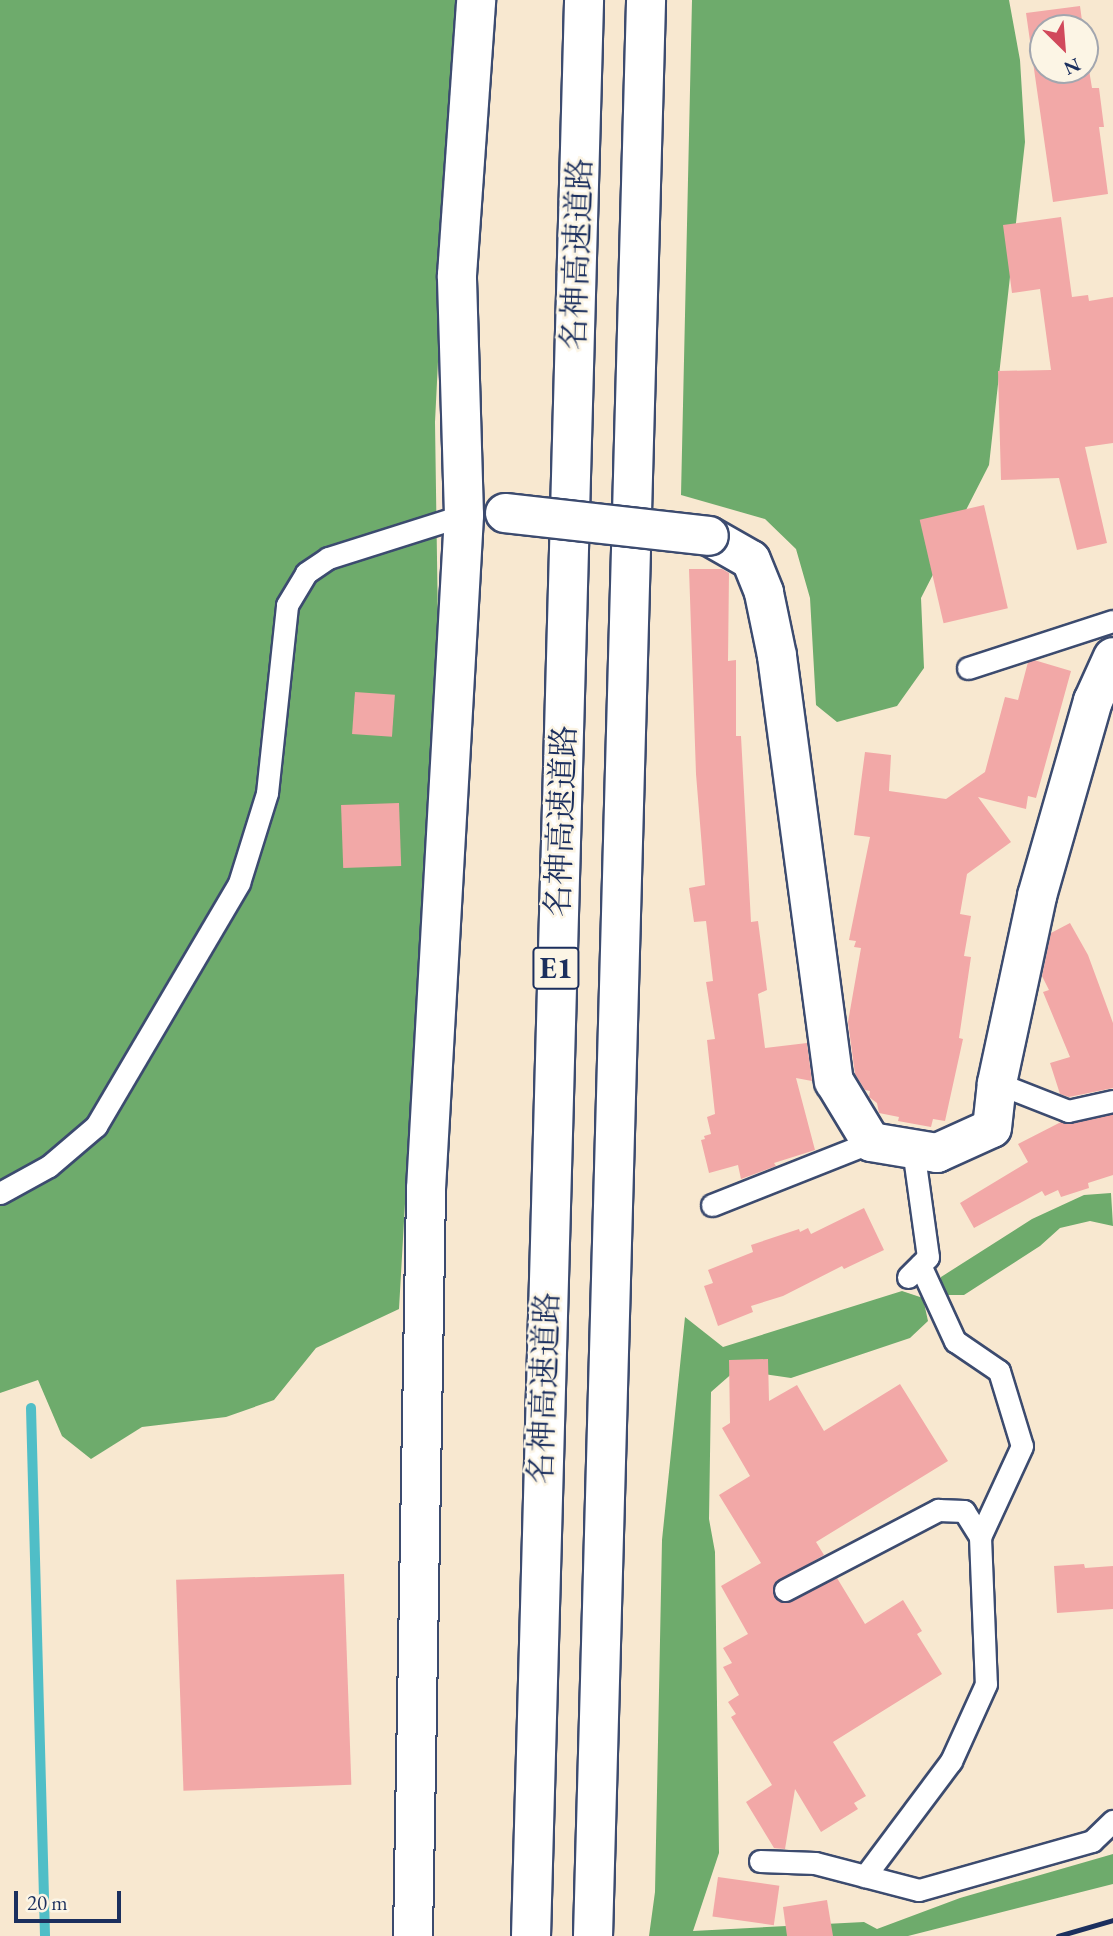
<!DOCTYPE html>
<meta charset="utf-8">
<style>
body{margin:0}
#map{position:relative;width:1113px;height:1936px;overflow:hidden;background:#f8e8d0;font-family:"EB Garamond","Noto Serif JP",serif}
div>[style]{position:absolute}
.forest>*{inset:0;background:#6eab6c}
.stream>*{height:10px;margin:-5px;padding:0 5px;transform-origin:5px;border-radius:5px;background:#50bec7}
.building>*{inset:0;background:#f2a8a7;transform-origin:0 0}
.roads{filter:drop-shadow(2px 0 #3c4b6f) drop-shadow(-2px 0 #3c4b6f) drop-shadow(0 2px #3c4b6f) drop-shadow(0 -2px #3c4b6f)}
.lane>*{height:21px;margin:-10.5px;padding:0 10.5px;transform-origin:10.5px;border-radius:10.5px;background:#fff}
.street>*{height:38px;margin:-19px;padding:0 19px;transform-origin:19px;border-radius:19px;background:#fff}
.highway>*{height:38px;margin:-19px;padding:0 19px;transform-origin:19px;border-radius:19px;background:#fff}
.rail>*{height:5px;margin:-2.5px;padding:0 2.5px;transform-origin:2.5px;border-radius:2.5px;background:#1b2f5e}
.bridges{filter:drop-shadow(2px 0 #3c4b6f) drop-shadow(-2px 0 #3c4b6f) drop-shadow(0 2px #3c4b6f) drop-shadow(0 -2px #3c4b6f)}
.street-bridge>*{height:38px;margin:-19px;padding:0 19px;transform-origin:19px;border-radius:19px;background:#fff}
span{translate:-50% -50%;white-space:nowrap;text-align:center;line-height:1.15;-webkit-text-stroke:5px #fcf5e5;paint-order:stroke}
.shield-label span{padding:2px 5px;background:#fcf5e5;border:2px solid;border-radius:5px;-webkit-text-stroke-width:0}
.shield-label{font-size:30px;color:#1b2f5e;font-weight:700}
.street-label{font-size:32px;color:#1b2f5e}
.north{position:absolute;left:1029px;top:14px;width:70px;height:70px;box-sizing:border-box;background:#fcf5e5;border:2px solid #a2a6af;border-radius:50%;rotate:155deg;font-size:19px;font-weight:700;line-height:28px;text-align:center;color:#1b2f5e}
.north::after{content:'';display:block;margin:auto;width:24px;height:32px;background:#d1495b;clip-path:polygon(50% 0,100% 100%,50% 72%,0 100%)}
.scale{position:absolute;left:14px;top:1891px;width:107px;height:32px;box-sizing:border-box;border:4px solid #1b2f5e;border-top:0;padding-left:9px;font-size:21px;line-height:24px;white-space:nowrap;color:#1b2f5e;-webkit-text-stroke:5px #fcf5e5;paint-order:stroke}
</style>
<div id="map">
<div class="forest">
<div style="clip-path:polygon(0 0,456px 0,435px 422px,438px 626px,399px 1309px,316px 1348px,274px 1400px,226px 1417px,142px 1427px,91px 1459px,62px 1436px,38px 1380px,0 1393px)"></div>
<div style="clip-path:polygon(692px 0,1009px 0,1020px 60px,1025px 142px,989px 465px,921px 598px,924px 668px,897px 706px,837px 722px,816px 705px,810px 598px,796px 549px,765px 519px,681px 495px)"></div>
<div style="clip-path:polygon(1111px 1193px,1113px 1226px,1090px 1221px,1060px 1228px,1040px 1246px,964px 1295px,948px 1295px,941px 1287px,941px 1277px,1032px 1219px,1084px 1195px)"></div>
<div style="clip-path:polygon(902px 1291px,923px 1298px,928px 1321px,910px 1338px,791px 1378px,736px 1370px,711px 1392px,709px 1519px,715px 1552px,719px 1853px,693px 1931px,864px 1922px,877px 1929px,960px 1898px,1113px 1854px,1113px 1884px,908px 1936px,649px 1936px,655px 1892px,662px 1540px,685px 1317px,723px 1347px)"></div>
</div>
<div class="stream">
<div style="left:31px;top:1408px;width:528px;rotate:88.48deg"></div>
</div>
<div class="building">
<div style="clip-path:polygon(1080px 6px,1083px 28px,1043px 28px,1043px 70px,1085px 70px,1085px 46px,1092px 88px,1099px 88px,1104px 127px,1099px 127px,1108px 194px,1053px 202px,1026px 13px)"></div>
<div style="clip-path:polygon(1061px 217px,1072px 297px,1088px 295px,1089px 301px,1113px 297px,1113px 443px,1085px 447px,1107px 543px,1077px 550px,1059px 478px,1001px 480px,998px 371px,1051px 370px,1040px 289px,1012px 293px,1003px 225px)"></div>
<div style="left:984px;top:505px;width:106px;height:66px;rotate:77deg"></div>
<div style="clip-path:polygon(689px 569px,722px 569px,729px 573px,728px 661px,736px 660px,736px 736px,741px 736px,751px 922px,758px 921px,767px 990px,758px 994px,765px 1048px,807px 1043px,812px 1081px,796px 1078px,815px 1150px,774px 1163px,776px 1166px,741px 1179px,738px 1165px,709px 1173px,701px 1140px,705px 1139px,704px 1136px,711px 1134px,707px 1117px,715px 1114px,707px 1040px,715px 1039px,706px 982px,713px 981px,706px 921px,694px 922px,689px 888px,705px 885px,696px 774px)"></div>
<div style="clip-path:polygon(1034px 660px,1071px 671px,1036px 798px,1028px 796px,1026px 809px,978px 797px,1011px 842px,967px 874px,960px 914px,971px 916px,964px 956px,971px 957px,959px 1038px,963px 1039px,945px 1121px,933px 1119px,931px 1127px,898px 1121px,899px 1117px,879px 1113px,877px 1103px,869px 1097px,870px 1091px,865px 1090px,855px 1074px,848px 1022px,861px 948px,854px 947px,856px 941px,849px 940px,870px 837px,854px 835px,865px 752px,891px 755px,889px 791px,946px 799px,985px 772px,1005px 697px,1018px 700px,1028px 662px)"></div>
<div style="left:355px;top:692px;width:40px;height:42px;rotate:4deg"></div>
<div style="left:399px;top:803px;width:63px;height:58px;rotate:88deg"></div>
<div style="clip-path:polygon(1070px 923px,1088px 955px,1113px 1023px,1113px 1088px,1069px 1097px,1060px 1094px,1050px 1063px,1070px 1057px,1043px 992px,1049px 990px,1042px 976px,1051px 933px)"></div>
<div style="clip-path:polygon(1113px 1114px,1113px 1175px,1088px 1183px,1089px 1188px,1061px 1197px,1058px 1190px,1045px 1196px,1042px 1191px,974px 1228px,960px 1203px,1028px 1162px,1018px 1144px,1061px 1122px,1071px 1124px)"></div>
<div style="clip-path:polygon(864px 1208px,884px 1250px,844px 1269px,842px 1266px,783px 1296px,751px 1306px,753px 1312px,718px 1326px,704px 1286px,713px 1283px,708px 1270px,753px 1252px,751px 1245px,799px 1229px,800px 1232px,808px 1228px,811px 1234px)"></div>
<div style="clip-path:polygon(768px 1359px,769px 1401px,797px 1385px,824px 1431px,900px 1384px,948px 1461px,816px 1542px,824px 1555px,774px 1584px,774px 1597px,785px 1603px,837px 1578px,865px 1624px,903px 1600px,922px 1631px,917px 1634px,942px 1674px,833px 1742px,866px 1796px,854px 1803px,858px 1809px,821px 1832px,795px 1789px,785px 1849px,774px 1848px,746px 1802px,772px 1785px,731px 1717px,736px 1714px,728px 1702px,739px 1695px,723px 1667px,732px 1663px,723px 1648px,748px 1634px,721px 1586px,761px 1563px,719px 1495px,750px 1476px,722px 1428px,730px 1423px,729px 1360px)"></div>
<div style="clip-path:polygon(1084px 1564px,1085px 1568px,1113px 1566px,1113px 1609px,1057px 1613px,1054px 1566px)"></div>
<div style="left:344px;top:1574px;width:211px;height:168px;rotate:88deg"></div>
<div style="left:718px;top:1877px;width:62px;height:40px;rotate:8deg"></div>
<div style="clip-path:polygon(827px 1900px,833px 1936px,787px 1936px,783px 1907px)"></div>
</div>
<div class="roads">
<div class="lane">
<div style="left:968px;top:668px;width:152px;rotate:-18deg"></div>
<div style="left:997px;top:1083px;width:76px;rotate:21.5deg"></div>
<div style="left:1068px;top:1111px;width:46px;rotate:-12.5deg"></div>
<div style="left:0;top:1193px;width:56px;rotate:-28.9deg"></div>
<div style="left:49px;top:1166px;width:62px;rotate:-40.4deg"></div>
<div style="left:96px;top:1126px;width:282px;rotate:-59.5deg"></div>
<div style="left:239px;top:883px;width:94px;rotate:-72.7deg"></div>
<div style="left:267px;top:793px;width:189px;rotate:-83.9deg"></div>
<div style="left:287px;top:605px;width:37px;rotate:-59deg"></div>
<div style="left:306px;top:573px;width:27px;rotate:-34deg"></div>
<div style="left:328px;top:558px;width:143px;rotate:-17.5deg"></div>
<div style="left:712px;top:1205px;width:171px;rotate:-21.6deg"></div>
<div style="left:920px;top:1265px;width:84px;rotate:65.3deg"></div>
<div style="left:955px;top:1341px;width:53px;rotate:34.3deg"></div>
<div style="left:999px;top:1371px;width:78px;rotate:73deg"></div>
<div style="left:1022px;top:1446px;width:100px;rotate:114.8deg"></div>
<div style="left:908px;top:1277px;width:28px;rotate:-45deg"></div>
<div style="left:928px;top:1257px;width:109px;rotate:-97.9deg"></div>
<div style="left:785px;top:1590px;width:173px;rotate:-27.6deg"></div>
<div style="left:938px;top:1510px;width:26px;rotate:2deg"></div>
<div style="left:964px;top:1511px;width:31px;rotate:58deg"></div>
<div style="left:980px;top:1537px;width:147px;rotate:87.7deg"></div>
<div style="left:986px;top:1684px;width:85px;rotate:114.4deg"></div>
<div style="left:951px;top:1761px;width:144px;rotate:126.8deg"></div>
<div style="left:760px;top:1861px;width:55px;rotate:2.1deg"></div>
<div style="left:815px;top:1863px;width:107px;rotate:14.6deg"></div>
<div style="left:919px;top:1890px;width:180px;rotate:-15.8deg"></div>
<div style="left:1092px;top:1841px;width:29px;rotate:-44deg"></div>
</div>
<div class="street">
<div style="left:709px;top:536px;width:48px;rotate:29.7deg"></div>
<div style="left:751px;top:560px;width:35px;rotate:68deg"></div>
<div style="left:764px;top:593px;width:64px;rotate:78.3deg"></div>
<div style="left:777px;top:656px;width:429px;rotate:82.4deg"></div>
<div style="left:834px;top:1081px;width:71px;rotate:58.8deg"></div>
<div style="left:871px;top:1142px;width:67px;rotate:9.5deg"></div>
<div style="left:937px;top:1153px;width:60px;rotate:-24.4deg"></div>
<div style="left:992px;top:1128px;width:45px;rotate:-83.7deg"></div>
<div style="left:997px;top:1083px;width:191px;rotate:-77.9deg"></div>
<div style="left:1037px;top:896px;width:203px;rotate:-74deg"></div>
<div style="left:1093px;top:701px;width:48px;rotate:-65.6deg"></div>
<div style="left:413px;top:1936px;width:747px;rotate:-89deg"></div>
<div style="left:426px;top:1189px;width:675px;rotate:-86.77deg"></div>
<div style="left:464px;top:515px;width:240px;rotate:-91.7deg"></div>
<div style="left:457px;top:275px;width:276px;rotate:-86deg"></div>
</div>
<div class="highway">
<div style="left:531px;top:1936px;width:1937px;rotate:-88.43deg"></div>
<div style="left:593px;top:1936px;width:1937px;rotate:-88.43deg"></div>
</div>
</div>
<div class="rail">
<div style="left:1058px;top:1936px;width:57px;rotate:-16.2deg"></div>
</div>
<div class="bridges">
<div class="street-bridge">
<div style="left:505px;top:513px;width:205px;rotate:6.4deg"></div>
</div>
</div>
<div class="shield-label">
<span style="left:556px;top:968px">E1</span>
</div>
<div class="street-label">
<span style="left:577px;top:254px;rotate:-88deg">名神高速道路</span>
<span style="left:561px;top:821px;rotate:-88deg">名神高速道路</span>
<span style="left:544px;top:1388px;rotate:-88deg">名神高速道路</span>
</div>
<div class="north">N</div>
<div class="scale">20 m</div>
</div>
